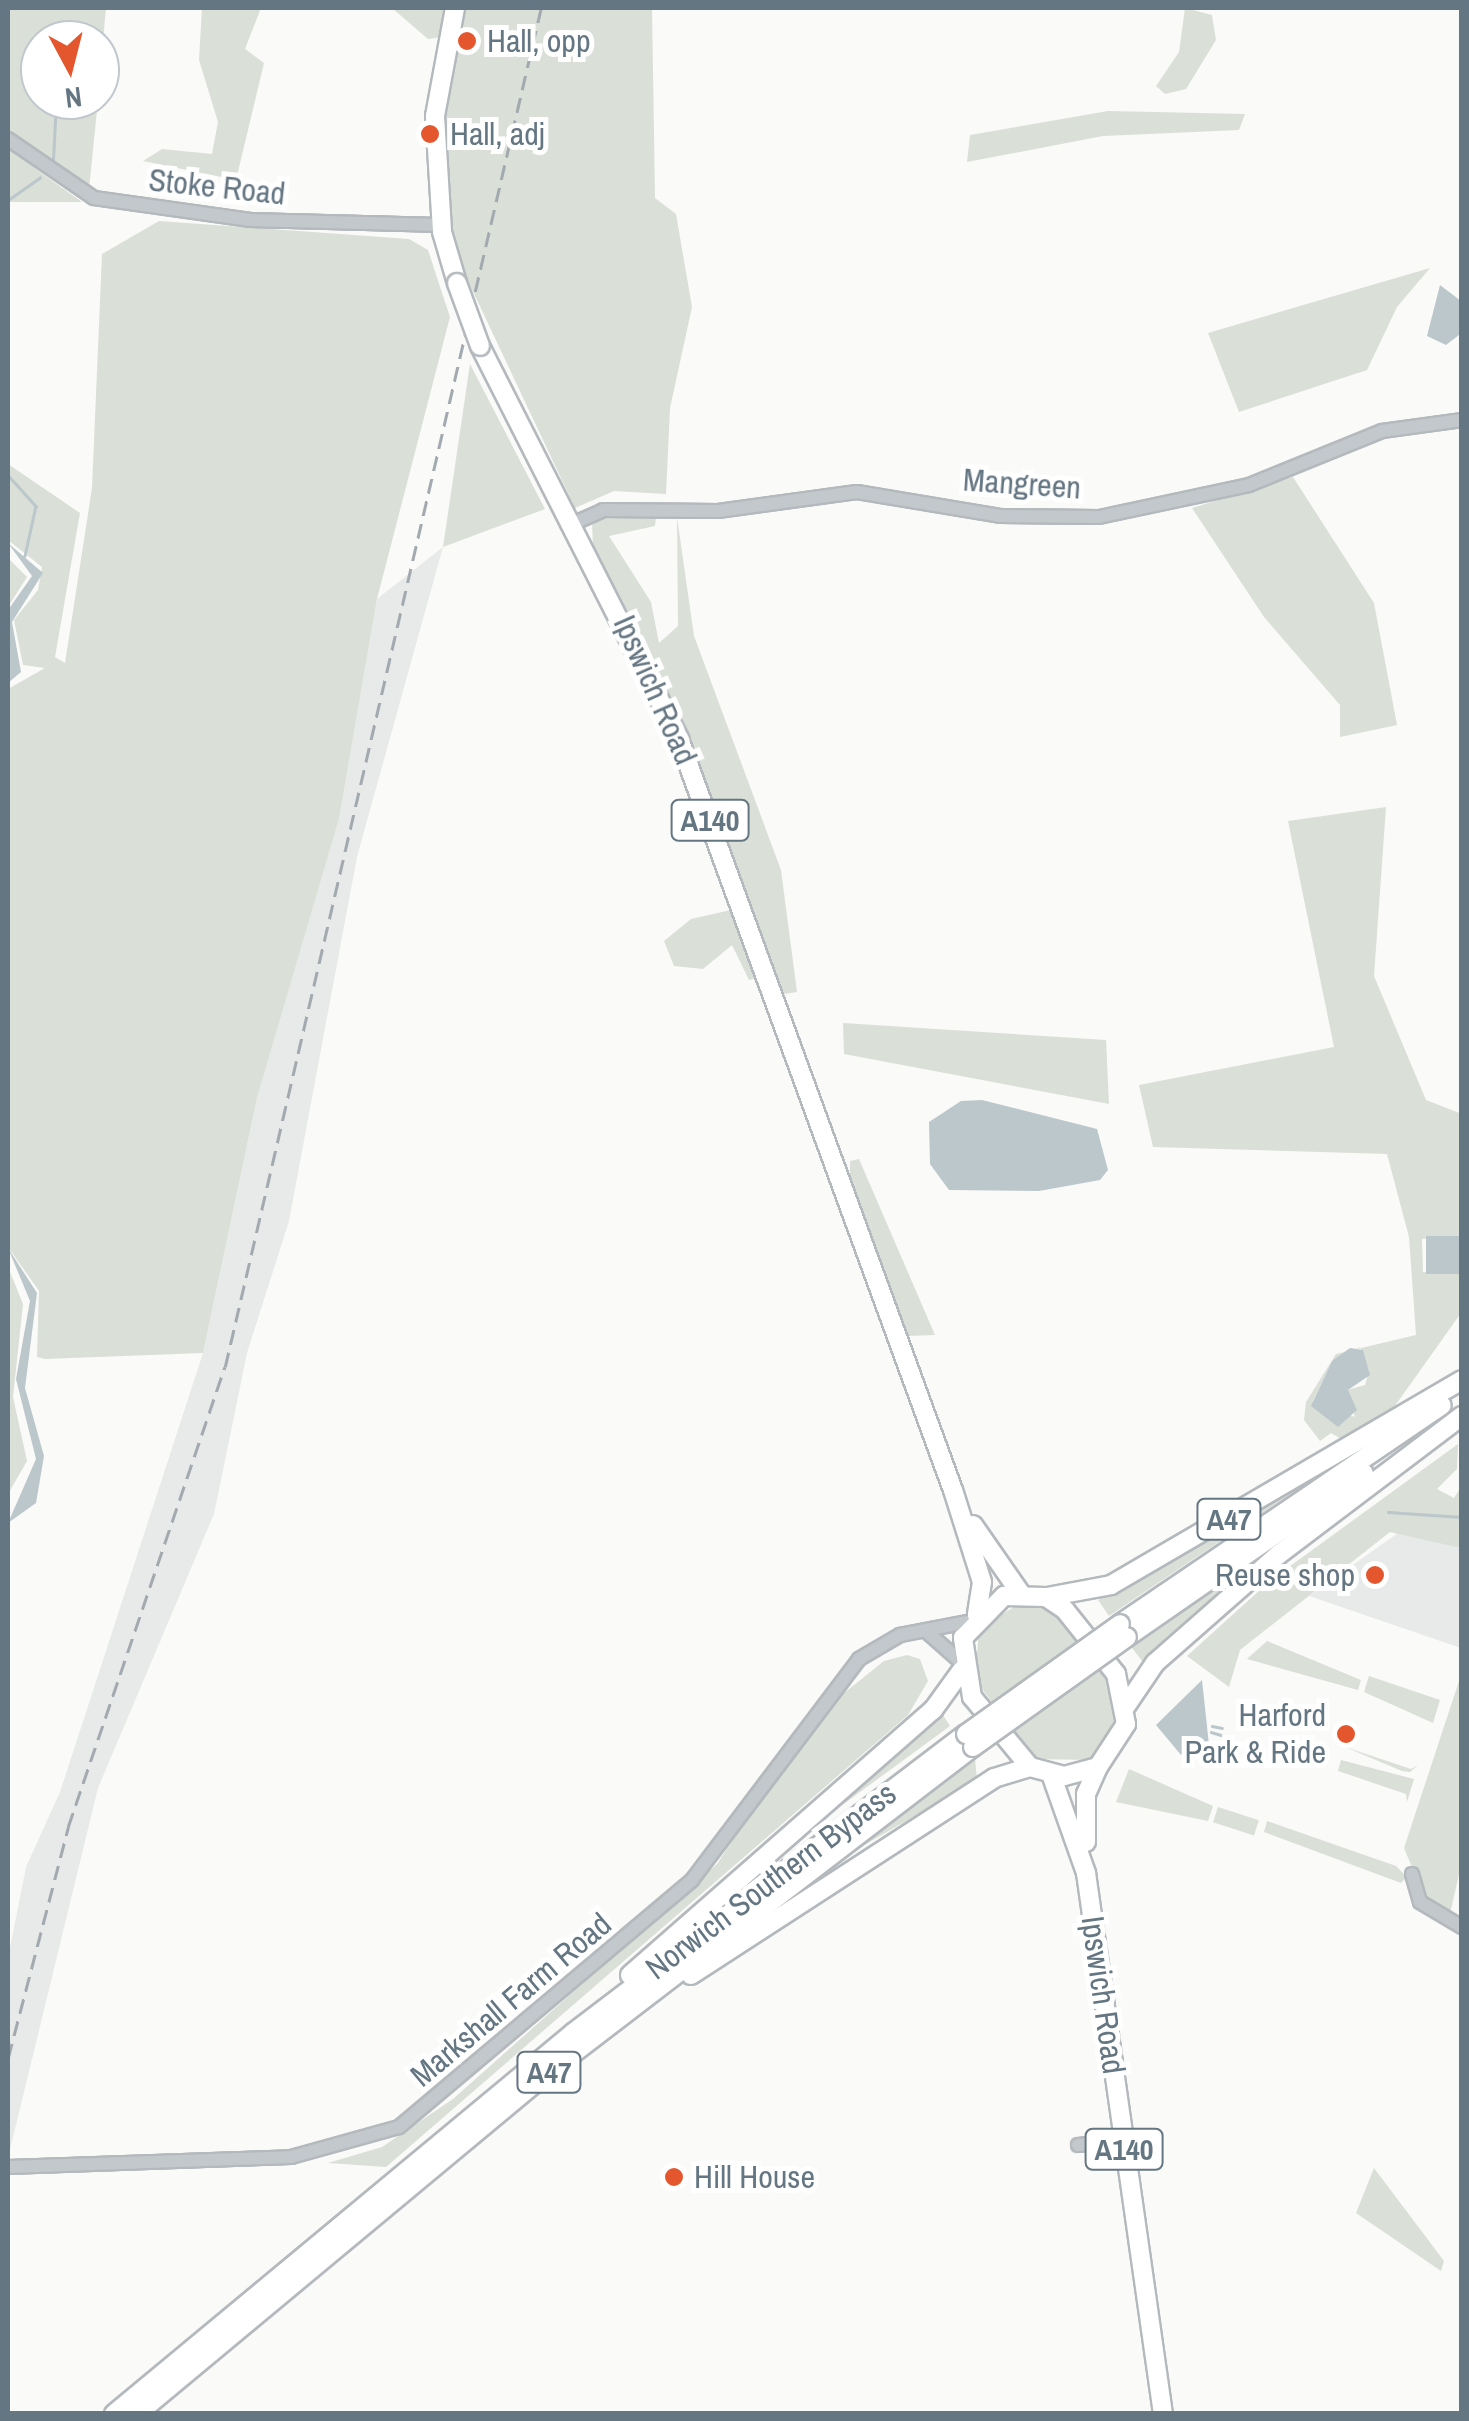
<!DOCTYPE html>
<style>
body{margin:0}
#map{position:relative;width:1469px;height:2421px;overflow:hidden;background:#fafaf8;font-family:"Archivo Narrow",sans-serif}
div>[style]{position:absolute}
.built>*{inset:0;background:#e8e9e9}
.green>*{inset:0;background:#dadfd7;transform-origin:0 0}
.water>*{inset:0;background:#bbc7cb;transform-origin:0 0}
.stream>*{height:2.5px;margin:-1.25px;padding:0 1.25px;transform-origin:1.25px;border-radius:1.25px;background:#bbc7cb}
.roads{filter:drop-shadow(2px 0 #b4b9bd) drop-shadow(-2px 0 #b4b9bd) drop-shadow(0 2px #b4b9bd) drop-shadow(0 -2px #b4b9bd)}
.minor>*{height:12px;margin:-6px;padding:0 6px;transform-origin:6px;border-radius:6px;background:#c3c8cc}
.highway>*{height:18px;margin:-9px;padding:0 9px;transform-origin:9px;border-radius:9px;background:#fff}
.rail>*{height:2.5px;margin-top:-1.25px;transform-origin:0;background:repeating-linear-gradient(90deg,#a2aab0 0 15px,transparent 0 23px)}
.bridges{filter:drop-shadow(2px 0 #b4b9bd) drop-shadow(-2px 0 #b4b9bd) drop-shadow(0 2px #b4b9bd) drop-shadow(0 -2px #b4b9bd)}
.highway-bridge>*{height:18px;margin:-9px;padding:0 9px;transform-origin:9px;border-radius:9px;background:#fff}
.dots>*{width:28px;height:28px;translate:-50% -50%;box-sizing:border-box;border:5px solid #fff;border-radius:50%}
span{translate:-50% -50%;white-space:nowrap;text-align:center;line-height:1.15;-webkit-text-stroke:10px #fff;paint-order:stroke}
.shield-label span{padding:2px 8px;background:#fff;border:2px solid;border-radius:8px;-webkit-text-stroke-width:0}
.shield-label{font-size:30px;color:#657683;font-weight:700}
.poi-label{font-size:32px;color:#657683}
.left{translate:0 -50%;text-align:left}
.right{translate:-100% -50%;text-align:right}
.street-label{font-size:32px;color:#657683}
.frame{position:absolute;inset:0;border:10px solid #657683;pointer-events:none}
.north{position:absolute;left:20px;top:20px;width:100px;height:100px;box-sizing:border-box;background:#fff;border:2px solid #c1c8cd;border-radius:50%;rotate:173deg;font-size:28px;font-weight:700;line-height:40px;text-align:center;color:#657683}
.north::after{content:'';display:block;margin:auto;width:35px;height:45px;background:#e4572e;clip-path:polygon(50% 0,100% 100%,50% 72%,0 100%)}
</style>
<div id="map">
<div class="built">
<div style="clip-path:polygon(443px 547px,357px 857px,289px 1221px,247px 1353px,214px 1514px,98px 1788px,8px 2158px,8px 1958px,26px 1867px,60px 1792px,203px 1353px,257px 1098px,339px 819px,377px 599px)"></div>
<div style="clip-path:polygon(1405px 1528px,1461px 1548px,1461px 1648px,1309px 1596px)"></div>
</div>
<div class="green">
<div style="clip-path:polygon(8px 8px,106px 8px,100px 74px,100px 40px,40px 40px,40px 100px,98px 100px,89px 190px,8px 130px)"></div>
<div style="clip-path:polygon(202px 8px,261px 8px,245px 49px,264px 63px,236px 180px,143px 161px,162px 149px,212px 154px,218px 122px,199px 60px)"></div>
<div style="clip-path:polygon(392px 8px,450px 8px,442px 37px,428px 39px)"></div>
<div style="clip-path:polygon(462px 8px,652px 8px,655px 198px,676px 214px,692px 307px,670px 408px,666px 494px,614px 491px,575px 508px,452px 247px,442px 116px)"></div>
<div style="clip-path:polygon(1185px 8px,1212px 15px,1216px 40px,1186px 89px,1165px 94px,1156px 86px,1179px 52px)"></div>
<div style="clip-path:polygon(1108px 111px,1245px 114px,1239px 130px,1103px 136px,967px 162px,970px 135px)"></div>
<div style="clip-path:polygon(8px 147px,37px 170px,82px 202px,8px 202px)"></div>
<div style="clip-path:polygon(159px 221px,409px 239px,428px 250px,450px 317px,377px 599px,339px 819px,257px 1098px,203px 1353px,45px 1359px,37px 1357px,39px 1291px,8px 1247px,8px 689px,45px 668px,23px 665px,14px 620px,38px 590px,42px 567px,8px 540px,8px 464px,80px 513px,55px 657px,65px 663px,92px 488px,102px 254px)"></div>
<div style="clip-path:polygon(1430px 268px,1397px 307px,1367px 370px,1239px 412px,1208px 333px)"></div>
<div style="clip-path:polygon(470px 364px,545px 509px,443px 547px)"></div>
<div style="clip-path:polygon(1293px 477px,1374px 603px,1397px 725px,1340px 737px,1340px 705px,1264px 617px,1192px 508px)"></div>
<div style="clip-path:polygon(611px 513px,656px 517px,655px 526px,609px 536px,651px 602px,659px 643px,678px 626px,677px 517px,694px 636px,781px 870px,797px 992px,784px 994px,682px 722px,593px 546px,592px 521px)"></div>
<div style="clip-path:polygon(8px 558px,27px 577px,8px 607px)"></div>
<div style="clip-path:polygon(evenodd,1386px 807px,1374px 976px,1426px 1100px,1462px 1114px,1461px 1236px,1422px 1239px,1423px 1272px,1461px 1274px,1461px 1313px,1392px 1410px,1343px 1440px,1331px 1433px,1320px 1441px,1304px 1420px,1306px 1402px,1336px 1354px,1416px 1335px,1409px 1237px,1387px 1154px,1153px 1147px,1139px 1085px,1334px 1047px,1288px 821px,1386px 807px,1360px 1347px,1369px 1371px,1365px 1385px,1347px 1390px,1355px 1417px,1313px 1401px,1332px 1361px,1360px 1347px)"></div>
<div style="clip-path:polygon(731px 910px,757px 978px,749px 980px,732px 945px,703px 969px,674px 966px,664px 941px,691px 919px)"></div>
<div style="clip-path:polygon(843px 1023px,1106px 1040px,1109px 1104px,844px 1054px)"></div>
<div style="clip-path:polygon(859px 1159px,935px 1335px,907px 1336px,850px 1182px,850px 1161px)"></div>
<div style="clip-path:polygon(8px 1267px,23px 1304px,13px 1397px,27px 1461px,8px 1494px)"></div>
<div style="clip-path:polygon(1458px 1444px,1457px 1469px,1437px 1489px,1454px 1498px,1461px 1487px,1461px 1548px,1390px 1532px,1240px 1650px,1229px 1687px,1187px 1656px,1271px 1580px)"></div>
<div style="clip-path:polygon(1360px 1447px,1109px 1616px,1098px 1600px,1116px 1589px)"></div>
<div style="clip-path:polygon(1302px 1527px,1142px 1661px,1129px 1644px)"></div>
<div style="clip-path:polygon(1024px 1601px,1052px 1607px,1113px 1683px,1121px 1717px,1091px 1760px,1036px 1759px,975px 1680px,979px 1628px)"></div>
<div style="clip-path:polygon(1267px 1641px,1361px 1680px,1358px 1690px,1247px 1659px)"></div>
<div style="clip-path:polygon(907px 1655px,920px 1659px,928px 1681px,908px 1715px,386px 2167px,328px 2163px,382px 2147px,453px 2099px,717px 1864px,814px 1717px,884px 1661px)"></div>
<div style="clip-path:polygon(1461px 1675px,1462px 1861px,1450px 1914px,1423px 1894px,1404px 1848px)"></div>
<div style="clip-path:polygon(1369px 1676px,1440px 1700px,1433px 1723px,1364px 1692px)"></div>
<div style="clip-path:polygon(943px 1715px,950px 1726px,781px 1850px,878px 1767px)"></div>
<div style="clip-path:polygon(1345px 1747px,1411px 1769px,1418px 1765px,1410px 1772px,1402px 1771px)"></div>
<div style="clip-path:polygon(975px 1758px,977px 1780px,861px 1847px,859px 1843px)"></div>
<div style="clip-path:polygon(1341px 1760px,1414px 1779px,1407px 1802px,1406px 1794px,1338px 1771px)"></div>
<div style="clip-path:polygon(1129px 1769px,1213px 1806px,1208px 1821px,1116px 1802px)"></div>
<div style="left:1218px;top:1807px;width:43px;height:16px;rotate:18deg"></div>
<div style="clip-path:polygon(1267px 1821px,1396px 1866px,1407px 1877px,1401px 1883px,1264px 1832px)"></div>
<div style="clip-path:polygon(1374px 2168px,1444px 2261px,1441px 2271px,1356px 2213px)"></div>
</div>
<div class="water">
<div style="clip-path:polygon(1440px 285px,1461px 301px,1459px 335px,1446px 345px,1427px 336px)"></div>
<div style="clip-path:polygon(8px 543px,43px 573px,12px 622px,21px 672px,8px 683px,8px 610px,32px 576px)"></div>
<div style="clip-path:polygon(982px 1100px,1097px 1129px,1108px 1170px,1100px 1180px,1039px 1191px,949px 1190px,930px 1164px,929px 1122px,961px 1101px)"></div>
<div style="left:1461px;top:1236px;width:38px;height:35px;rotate:90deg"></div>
<div style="clip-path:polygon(8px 1248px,37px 1293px,25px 1388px,44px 1456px,36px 1503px,8px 1523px,36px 1459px,16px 1379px,30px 1301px)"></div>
<div style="clip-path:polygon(1350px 1348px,1363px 1350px,1370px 1375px,1348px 1390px,1357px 1410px,1338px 1427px,1311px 1406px,1332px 1361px)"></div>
<div style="clip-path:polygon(1202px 1680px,1209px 1745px,1181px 1755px,1156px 1725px)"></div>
</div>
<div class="stream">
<div style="left:71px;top:40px;width:17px;rotate:-69deg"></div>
<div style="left:53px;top:160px;width:60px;rotate:-87.1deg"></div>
<div style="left:8px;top:200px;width:39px;rotate:-35deg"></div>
<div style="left:8px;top:475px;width:42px;rotate:47.9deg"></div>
<div style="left:36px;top:506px;width:51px;rotate:102.4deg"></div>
<div style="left:1388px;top:1512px;width:74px;rotate:3.9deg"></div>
<div style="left:1212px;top:1726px;width:10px;rotate:11deg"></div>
<div style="left:1211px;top:1732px;width:10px;rotate:17deg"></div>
</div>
<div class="roads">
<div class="minor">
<div style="left:8px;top:139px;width:104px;rotate:34.5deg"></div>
<div style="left:94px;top:198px;width:158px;rotate:8deg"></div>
<div style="left:250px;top:220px;width:191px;rotate:1.5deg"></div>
<div style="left:570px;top:525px;width:36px;rotate:-24deg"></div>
<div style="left:603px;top:510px;width:115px;rotate:0.5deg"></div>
<div style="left:718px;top:511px;width:140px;rotate:-7.8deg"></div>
<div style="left:857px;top:492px;width:145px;rotate:9.5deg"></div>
<div style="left:1000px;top:516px;width:99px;rotate:0.6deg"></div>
<div style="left:1099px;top:517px;width:153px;rotate:-12deg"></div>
<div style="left:1249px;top:485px;width:144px;rotate:-22.1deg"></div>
<div style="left:1382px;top:431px;width:81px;rotate:-7.8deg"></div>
<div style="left:927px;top:1632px;width:45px;rotate:41.4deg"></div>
<div style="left:1412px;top:1874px;width:29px;rotate:74deg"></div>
<div style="left:1420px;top:1902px;width:49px;rotate:30.8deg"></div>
<div style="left:1078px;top:2145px;width:45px;rotate:-5.1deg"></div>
<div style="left:8px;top:2167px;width:283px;rotate:-2deg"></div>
<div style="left:291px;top:2157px;width:112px;rotate:-15.5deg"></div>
<div style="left:399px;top:2127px;width:383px;rotate:-40.1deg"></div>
<div style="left:692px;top:1880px;width:277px;rotate:-52.9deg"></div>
<div style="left:859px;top:1659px;width:48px;rotate:-30.3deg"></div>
<div style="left:900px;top:1635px;width:73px;rotate:-11deg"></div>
</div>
<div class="highway">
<div style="left:455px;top:8px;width:110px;rotate:100.5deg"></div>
<div style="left:435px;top:116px;width:116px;rotate:86.5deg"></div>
<div style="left:442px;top:232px;width:53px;rotate:73.6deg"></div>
<div style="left:480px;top:346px;width:441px;rotate:63.1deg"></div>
<div style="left:679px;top:739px;width:799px;rotate:69.96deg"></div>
<div style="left:953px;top:1490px;width:96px;rotate:72.5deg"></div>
<div style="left:982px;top:1582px;width:33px;rotate:99deg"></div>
<div style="left:973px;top:1525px;width:84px;rotate:55.2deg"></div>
<div style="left:1004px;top:1596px;width:42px;rotate:1.4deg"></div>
<div style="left:1046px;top:1597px;width:23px;rotate:34deg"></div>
<div style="left:1065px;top:1610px;width:82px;rotate:51.4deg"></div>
<div style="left:1116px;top:1674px;width:51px;rotate:78.7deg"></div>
<div style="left:1126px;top:1724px;width:51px;rotate:123.1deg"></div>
<div style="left:1098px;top:1767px;width:35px;rotate:165deg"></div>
<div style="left:1064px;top:1776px;width:35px;rotate:-165deg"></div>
<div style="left:1030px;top:1767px;width:91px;rotate:-129.6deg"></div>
<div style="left:972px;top:1697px;width:60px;rotate:-98.7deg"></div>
<div style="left:963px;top:1638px;width:59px;rotate:-45.7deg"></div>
<div style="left:1047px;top:1597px;width:65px;rotate:-10.6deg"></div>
<div style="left:1111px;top:1585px;width:406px;rotate:-30.3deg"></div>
<div style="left:1120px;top:1624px;width:389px;rotate:-34.2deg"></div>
<div style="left:1127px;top:1637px;width:288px;rotate:-34.7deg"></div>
<div style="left:1126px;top:1706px;width:52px;rotate:-56deg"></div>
<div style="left:1155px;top:1663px;width:164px;rotate:-41.3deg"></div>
<div style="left:1278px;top:1555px;width:231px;rotate:-37.1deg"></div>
<div style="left:1051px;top:1774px;width:105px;rotate:70.5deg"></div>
<div style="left:1086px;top:1873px;width:546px;rotate:81.9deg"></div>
<div style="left:1086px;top:1842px;width:48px;rotate:-90deg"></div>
<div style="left:1086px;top:1794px;width:30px;rotate:-66deg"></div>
<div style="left:630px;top:1975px;width:403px;rotate:-41.2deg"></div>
<div style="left:933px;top:1710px;width:49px;rotate:-54.1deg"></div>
<div style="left:691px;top:1975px;width:361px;rotate:-33deg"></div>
<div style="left:994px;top:1778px;width:38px;rotate:-17deg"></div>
<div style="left:114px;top:2414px;width:597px;rotate:-39.69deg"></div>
<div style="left:573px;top:2033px;width:494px;rotate:-37.3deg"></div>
<div style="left:137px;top:2414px;width:532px;rotate:-39.74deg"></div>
<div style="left:546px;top:2074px;width:538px;rotate:-37.45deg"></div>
</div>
</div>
<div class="rail">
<div style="left:8px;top:2058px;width:239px;rotate:-75.4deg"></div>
<div style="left:68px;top:1827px;width:486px;rotate:-71.2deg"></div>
<div style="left:225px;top:1367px;width:1395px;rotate:-76.91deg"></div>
</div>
<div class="bridges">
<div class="highway-bridge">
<div style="left:457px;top:283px;width:67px;rotate:69.9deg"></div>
<div style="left:966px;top:1734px;width:189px;rotate:-35.5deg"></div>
<div style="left:973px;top:1747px;width:189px;rotate:-35.5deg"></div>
</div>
</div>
<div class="dots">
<div style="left:467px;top:41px;background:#e4572e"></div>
<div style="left:430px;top:134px;background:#e4572e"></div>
<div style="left:1375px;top:1575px;background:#e4572e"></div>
<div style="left:1346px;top:1734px;background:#e4572e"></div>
<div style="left:674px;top:2177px;background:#e4572e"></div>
</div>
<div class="shield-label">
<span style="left:710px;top:820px">A140</span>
<span style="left:1229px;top:1519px">A47</span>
<span style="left:549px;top:2072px">A47</span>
<span style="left:1124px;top:2149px">A140</span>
</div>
<div class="poi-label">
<span class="left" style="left:487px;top:41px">Hall, opp</span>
<span class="left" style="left:450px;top:134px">Hall, adj</span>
<span class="right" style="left:1355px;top:1575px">Reuse shop</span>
<span class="right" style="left:1326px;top:1734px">Harford<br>Park &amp; Ride</span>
<span class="left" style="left:694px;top:2177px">Hill House</span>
</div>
<div class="street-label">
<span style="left:217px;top:187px;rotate:6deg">Stoke Road</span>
<span style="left:1022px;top:484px;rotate:4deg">Mangreen</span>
<span style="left:655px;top:690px;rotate:66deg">Ipswich Road</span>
<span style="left:771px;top:1881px;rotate:-37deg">Norwich Southern Bypass</span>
<span style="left:1103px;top:1995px;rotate:82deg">Ipswich Road</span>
<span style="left:511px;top:2000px;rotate:-40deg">Markshall Farm Road</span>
</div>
<div class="frame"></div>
<div class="north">N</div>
</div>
